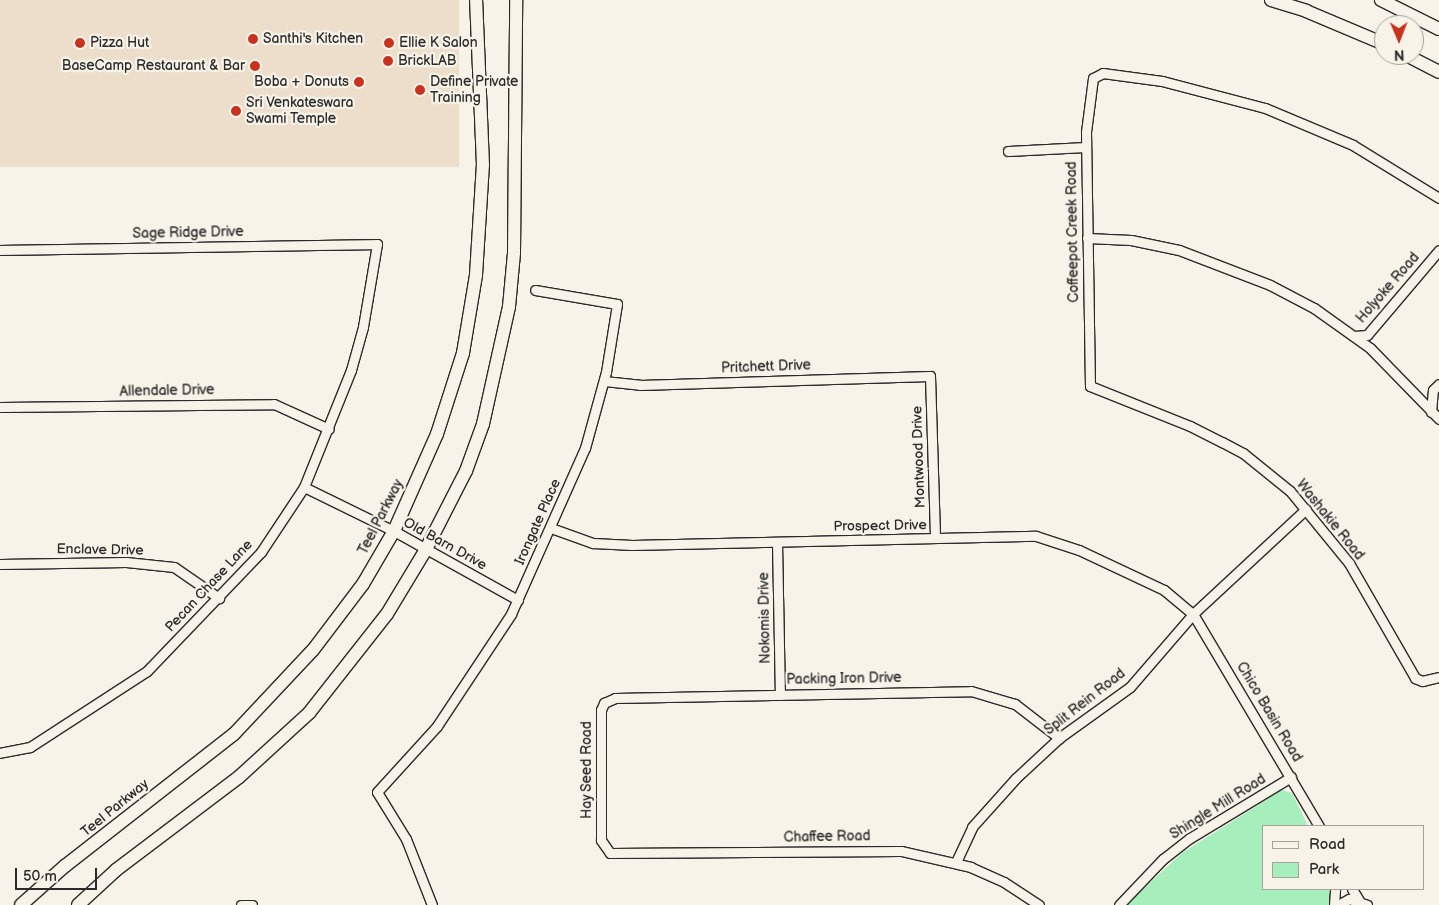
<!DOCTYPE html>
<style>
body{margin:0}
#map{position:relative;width:1439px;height:905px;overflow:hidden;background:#f7f3e8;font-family:"Balsamiq Sans",sans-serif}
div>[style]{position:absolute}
.built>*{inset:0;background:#ecdeca;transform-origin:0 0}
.green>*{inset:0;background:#a6eebc}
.roads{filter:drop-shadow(1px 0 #2b2b2b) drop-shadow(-1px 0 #2b2b2b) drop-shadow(0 1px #2b2b2b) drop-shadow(0 -1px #2b2b2b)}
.street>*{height:9px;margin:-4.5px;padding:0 4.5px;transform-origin:4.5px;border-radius:4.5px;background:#f7f3e8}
.secondary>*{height:12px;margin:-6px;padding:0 6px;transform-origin:6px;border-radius:6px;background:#f7f3e8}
.dots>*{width:14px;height:14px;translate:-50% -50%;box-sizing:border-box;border:2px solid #f7f3e8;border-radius:50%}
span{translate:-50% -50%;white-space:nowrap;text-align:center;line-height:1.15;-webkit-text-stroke:4.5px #f7f3e8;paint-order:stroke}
.poi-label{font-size:14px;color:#2b2b2b}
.left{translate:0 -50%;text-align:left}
.right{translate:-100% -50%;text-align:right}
.street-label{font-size:14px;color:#2b2b2b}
.legend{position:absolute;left:1262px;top:825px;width:162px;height:65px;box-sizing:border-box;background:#f7f3e8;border:1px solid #a5a39c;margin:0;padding:6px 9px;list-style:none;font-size:15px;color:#2b2b2b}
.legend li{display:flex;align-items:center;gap:10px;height:25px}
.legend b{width:25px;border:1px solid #a5a39c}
.north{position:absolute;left:1374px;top:15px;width:50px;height:50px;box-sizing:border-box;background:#f7f3e8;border:1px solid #a5a39c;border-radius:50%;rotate:179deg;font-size:14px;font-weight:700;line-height:20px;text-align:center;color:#2b2b2b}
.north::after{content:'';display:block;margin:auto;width:18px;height:22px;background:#c8321e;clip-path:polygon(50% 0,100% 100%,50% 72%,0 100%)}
.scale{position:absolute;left:15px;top:868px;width:82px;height:22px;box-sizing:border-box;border:2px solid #2b2b2b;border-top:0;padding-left:6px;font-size:15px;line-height:18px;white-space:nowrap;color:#2b2b2b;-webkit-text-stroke:4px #f7f3e8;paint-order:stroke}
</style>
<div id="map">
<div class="built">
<div style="left:0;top:0;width:459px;height:167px"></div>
</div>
<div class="green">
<div style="clip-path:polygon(1282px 790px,1292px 793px,1308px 826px,1263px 826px,1263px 889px,1331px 889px,1331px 905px,1126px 905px,1182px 853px)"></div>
</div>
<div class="roads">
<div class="street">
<div style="left:1008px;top:151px;width:78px;rotate:-2.9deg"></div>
<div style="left:1439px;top:198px;width:101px;rotate:-148.4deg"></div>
<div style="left:1353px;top:145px;width:95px;rotate:-157.2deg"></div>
<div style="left:1265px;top:108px;width:106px;rotate:-165.3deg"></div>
<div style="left:1162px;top:81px;width:60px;rotate:-172.3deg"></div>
<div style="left:1103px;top:73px;width:11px;rotate:153deg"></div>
<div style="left:1093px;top:78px;width:54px;rotate:97.4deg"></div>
<div style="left:1086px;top:132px;width:254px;rotate:89.1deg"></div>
<div style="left:1090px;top:386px;width:108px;rotate:21.8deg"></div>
<div style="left:1190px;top:426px;width:36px;rotate:27deg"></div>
<div style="left:1222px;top:442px;width:24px;rotate:28deg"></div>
<div style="left:1243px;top:453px;width:60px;rotate:39deg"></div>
<div style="left:1290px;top:491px;width:93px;rotate:50.7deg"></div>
<div style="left:1349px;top:563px;width:133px;rotate:60.1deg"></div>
<div style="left:1415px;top:678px;width:8px;rotate:23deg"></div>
<div style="left:1422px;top:681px;width:17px;rotate:-13deg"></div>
<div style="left:1087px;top:238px;width:44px;rotate:2.6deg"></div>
<div style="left:1131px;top:240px;width:49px;rotate:11.8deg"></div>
<div style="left:1179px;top:250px;width:97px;rotate:21deg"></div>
<div style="left:1270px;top:285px;width:50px;rotate:27.6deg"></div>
<div style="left:1314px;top:308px;width:69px;rotate:35.5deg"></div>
<div style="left:1370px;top:348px;width:99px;rotate:45.8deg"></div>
<div style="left:0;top:250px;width:377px;rotate:-0.9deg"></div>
<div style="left:377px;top:244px;width:84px;rotate:99.6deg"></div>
<div style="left:363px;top:327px;width:45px;rotate:105.6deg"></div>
<div style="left:351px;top:370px;width:126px;rotate:111.9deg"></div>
<div style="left:304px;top:487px;width:78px;rotate:123.5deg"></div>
<div style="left:261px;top:552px;width:165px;rotate:133.8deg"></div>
<div style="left:147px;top:671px;width:140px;rotate:147deg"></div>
<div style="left:30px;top:747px;width:31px;rotate:169deg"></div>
<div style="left:1354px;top:336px;width:13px;rotate:-4deg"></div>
<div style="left:1367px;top:335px;width:111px;rotate:-49.7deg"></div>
<div style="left:604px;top:381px;width:36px;rotate:6deg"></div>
<div style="left:640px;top:385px;width:290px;rotate:-1.8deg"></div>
<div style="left:930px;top:376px;width:162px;rotate:88.2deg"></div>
<div style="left:0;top:407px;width:274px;rotate:-0.6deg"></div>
<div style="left:274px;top:404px;width:60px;rotate:24.4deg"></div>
<div style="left:1431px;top:412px;width:22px;rotate:-85deg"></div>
<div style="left:1433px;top:390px;width:8px;rotate:-45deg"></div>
<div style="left:304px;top:487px;width:100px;rotate:26.1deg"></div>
<div style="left:394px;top:531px;width:142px;rotate:29.1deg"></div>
<div style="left:551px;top:528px;width:45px;rotate:19.7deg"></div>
<div style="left:593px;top:543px;width:39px;rotate:3deg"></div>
<div style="left:632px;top:545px;width:404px;rotate:-1.3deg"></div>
<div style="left:1036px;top:536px;width:45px;rotate:18deg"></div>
<div style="left:1079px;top:550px;width:94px;rotate:25.2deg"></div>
<div style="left:1164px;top:590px;width:38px;rotate:40deg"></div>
<div style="left:1193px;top:614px;width:247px;rotate:59.3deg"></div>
<div style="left:777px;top:542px;width:153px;rotate:88.9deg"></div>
<div style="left:0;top:564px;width:126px;rotate:-0.9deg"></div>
<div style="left:126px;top:562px;width:48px;rotate:5.9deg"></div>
<div style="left:174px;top:567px;width:55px;rotate:34.6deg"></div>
<div style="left:956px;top:862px;width:38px;rotate:-65deg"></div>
<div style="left:972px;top:827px;width:66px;rotate:-48.1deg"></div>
<div style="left:1016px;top:778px;width:59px;rotate:-42.9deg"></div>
<div style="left:1059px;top:738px;width:87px;rotate:-35.7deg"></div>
<div style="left:1130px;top:687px;width:96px;rotate:-49.2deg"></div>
<div style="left:1193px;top:614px;width:154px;rotate:-42.9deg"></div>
<div style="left:1352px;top:889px;width:13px;rotate:58deg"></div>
<div style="left:241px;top:905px;width:11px"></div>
<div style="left:432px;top:905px;width:71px;rotate:-111.5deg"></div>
<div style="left:406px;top:839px;width:55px;rotate:-121.7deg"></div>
<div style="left:377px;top:792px;width:89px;rotate:-47.7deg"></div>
<div style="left:437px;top:726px;width:134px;rotate:-56.5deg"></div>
<div style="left:511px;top:614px;width:182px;rotate:-66deg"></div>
<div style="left:585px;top:448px;width:79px;rotate:-74.6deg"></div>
<div style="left:606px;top:372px;width:69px;rotate:-80.8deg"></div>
<div style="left:617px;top:304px;width:83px;rotate:-170.3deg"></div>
<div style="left:1039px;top:905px;width:42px;rotate:-146.7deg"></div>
<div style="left:1004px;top:882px;width:36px;rotate:-156deg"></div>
<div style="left:971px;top:867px;width:72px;rotate:-167.1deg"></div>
<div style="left:901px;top:851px;width:291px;rotate:179.6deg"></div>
<div style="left:610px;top:853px;width:16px;rotate:-125deg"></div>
<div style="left:601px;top:840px;width:130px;rotate:-90deg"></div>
<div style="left:601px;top:710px;width:8px;rotate:-67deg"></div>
<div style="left:604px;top:703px;width:12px;rotate:-24deg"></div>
<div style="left:615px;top:698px;width:356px;rotate:-1.1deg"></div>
<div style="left:971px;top:691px;width:46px;rotate:16.5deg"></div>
<div style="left:1015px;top:704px;width:56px;rotate:37.7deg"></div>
<div style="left:1119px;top:905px;width:64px;rotate:-46.3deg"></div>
<div style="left:1163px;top:859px;width:34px;rotate:-38deg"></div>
<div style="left:1190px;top:838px;width:118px;rotate:-31.1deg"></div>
<div style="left:1334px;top:905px;width:16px;rotate:-86deg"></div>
<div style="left:1338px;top:905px;width:13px;rotate:-29deg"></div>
<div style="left:1349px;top:899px;width:19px;rotate:18deg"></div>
</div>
<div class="secondary">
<div style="left:1271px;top:0;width:37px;rotate:17deg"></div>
<div style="left:1306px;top:11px;width:85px;rotate:22.9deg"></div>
<div style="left:1381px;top:0;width:65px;rotate:26.6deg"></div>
<div style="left:1406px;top:55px;width:37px;rotate:27deg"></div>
<div style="left:21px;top:905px;width:59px;rotate:-41.6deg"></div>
<div style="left:65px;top:866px;width:214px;rotate:-38deg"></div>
<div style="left:234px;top:734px;width:115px;rotate:-46.8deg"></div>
<div style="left:313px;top:650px;width:83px;rotate:-52.9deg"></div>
<div style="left:363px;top:584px;width:61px;rotate:-59.7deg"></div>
<div style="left:394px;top:531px;width:106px;rotate:-66.1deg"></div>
<div style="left:437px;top:434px;width:85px;rotate:-72.2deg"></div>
<div style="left:463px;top:353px;width:79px;rotate:-80.5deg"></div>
<div style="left:476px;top:275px;width:110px;rotate:-86.4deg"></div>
<div style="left:483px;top:165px;width:165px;rotate:-92.4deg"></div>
<div style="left:78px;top:905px;width:52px;rotate:-42.6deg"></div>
<div style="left:116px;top:870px;width:154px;rotate:-37.1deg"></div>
<div style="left:239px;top:777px;width:95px;rotate:-42.4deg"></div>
<div style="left:309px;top:713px;width:126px;rotate:-51.8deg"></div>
<div style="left:387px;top:614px;width:74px;rotate:-58.9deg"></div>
<div style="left:425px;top:551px;width:90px;rotate:-62.9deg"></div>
<div style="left:466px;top:471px;width:50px;rotate:-70.1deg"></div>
<div style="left:483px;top:424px;width:120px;rotate:-77.5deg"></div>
<div style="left:509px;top:307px;width:54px;rotate:-84.7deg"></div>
<div style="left:514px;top:253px;width:253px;rotate:-89.5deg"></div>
</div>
</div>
<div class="dots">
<div style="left:253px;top:39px;background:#c8321e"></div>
<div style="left:80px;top:43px;background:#c8321e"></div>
<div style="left:389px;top:43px;background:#c8321e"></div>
<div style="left:388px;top:61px;background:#c8321e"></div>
<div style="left:255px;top:66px;background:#c8321e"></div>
<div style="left:359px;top:82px;background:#c8321e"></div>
<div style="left:420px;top:90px;background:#c8321e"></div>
<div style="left:236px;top:111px;background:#c8321e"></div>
</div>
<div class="poi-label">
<span class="left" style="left:263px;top:39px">Santhi's Kitchen</span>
<span class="left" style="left:90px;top:43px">Pizza Hut</span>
<span class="left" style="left:399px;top:43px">Ellie K Salon</span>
<span class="left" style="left:398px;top:61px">BrickLAB</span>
<span class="right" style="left:245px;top:66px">BaseCamp Restaurant &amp; Bar</span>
<span class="right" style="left:349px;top:82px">Boba + Donuts</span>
<span class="left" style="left:430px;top:90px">Define Private<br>Training</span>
<span class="left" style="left:246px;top:111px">Sri Venkateswara<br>Swami Temple</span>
</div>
<div class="street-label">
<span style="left:1073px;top:232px;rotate:-91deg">Coffeepot Creek Road</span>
<span style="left:188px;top:233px;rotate:-1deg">Sage Ridge Drive</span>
<span style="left:1388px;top:288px;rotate:-49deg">Holyoke Road</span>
<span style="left:766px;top:367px;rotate:-2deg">Pritchett Drive</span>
<span style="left:167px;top:391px;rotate:-1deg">Allendale Drive</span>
<span style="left:919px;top:457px;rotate:-92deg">Montwood Drive</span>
<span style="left:381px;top:517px;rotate:-63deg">Teel Parkway</span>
<span style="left:1330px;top:520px;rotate:51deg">Washakie Road</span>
<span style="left:538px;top:522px;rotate:-66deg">Irongate Place</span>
<span style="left:880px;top:526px;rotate:-1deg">Prospect Drive</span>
<span style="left:445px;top:544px;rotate:29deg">Old Barn Drive</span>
<span style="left:100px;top:550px;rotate:1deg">Enclave Drive</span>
<span style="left:209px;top:586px;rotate:-47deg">Pecan Chase Lane</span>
<span style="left:765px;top:618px;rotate:-91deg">Nokomis Drive</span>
<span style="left:844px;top:679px;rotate:-1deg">Packing Iron Drive</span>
<span style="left:1085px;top:702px;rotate:-38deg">Split Rein Road</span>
<span style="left:1269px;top:712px;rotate:59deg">Chico Basin Road</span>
<span style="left:587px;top:770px;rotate:-90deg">Hay Seed Road</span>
<span style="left:1218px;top:807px;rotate:-32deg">Shingle Mill Road</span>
<span style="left:115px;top:808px;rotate:-39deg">Teel Parkway</span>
<span style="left:827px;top:837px;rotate:-1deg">Chaffee Road</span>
</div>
<ul class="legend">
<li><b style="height:6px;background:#f7f3e8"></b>Road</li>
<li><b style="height:14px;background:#a6eebc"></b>Park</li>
</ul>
<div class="north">N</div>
<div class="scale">50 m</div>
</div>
